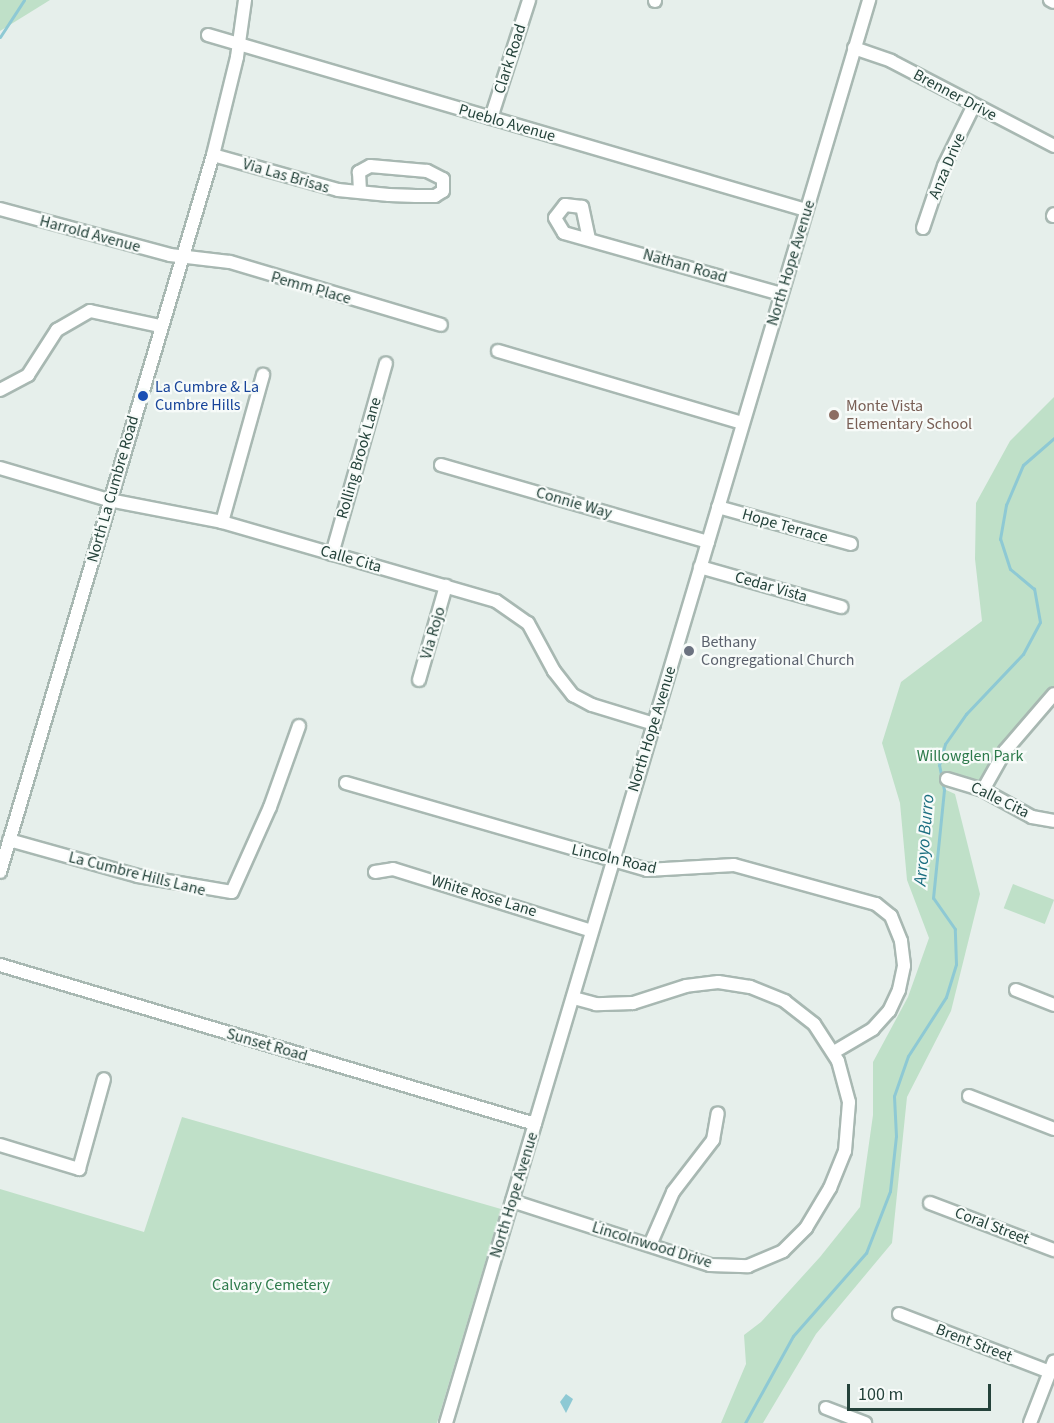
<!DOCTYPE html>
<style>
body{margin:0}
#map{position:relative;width:1054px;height:1423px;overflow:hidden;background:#e6efeb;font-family:"Source Sans 3",sans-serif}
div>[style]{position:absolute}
.green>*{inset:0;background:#bfe0c8;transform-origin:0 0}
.water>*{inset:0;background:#8ec9d4}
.stream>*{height:3px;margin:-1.5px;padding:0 1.5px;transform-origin:1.5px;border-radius:1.5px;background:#8ec9d4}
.roads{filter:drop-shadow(2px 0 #a8b8b2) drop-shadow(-2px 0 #a8b8b2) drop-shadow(0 2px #a8b8b2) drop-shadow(0 -2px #a8b8b2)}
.minor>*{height:12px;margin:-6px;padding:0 6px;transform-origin:6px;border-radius:6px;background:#fff}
.dots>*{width:16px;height:16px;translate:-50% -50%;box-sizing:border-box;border:3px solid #f7fbf9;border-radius:50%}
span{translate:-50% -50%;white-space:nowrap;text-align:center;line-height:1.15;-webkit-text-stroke:4.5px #f7fbf9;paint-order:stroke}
.street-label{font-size:16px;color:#24423a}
.transit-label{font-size:16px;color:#164399}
.left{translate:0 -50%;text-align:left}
.education-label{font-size:16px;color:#785e54}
.worship-label{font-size:16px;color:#5b616d}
.park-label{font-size:16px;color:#2d7a4b}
.water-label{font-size:18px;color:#1c6f80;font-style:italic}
.scale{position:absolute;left:847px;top:1384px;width:144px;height:27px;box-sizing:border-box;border:3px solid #24423a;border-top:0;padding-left:8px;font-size:18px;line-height:21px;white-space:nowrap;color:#24423a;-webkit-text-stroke:4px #f7fbf9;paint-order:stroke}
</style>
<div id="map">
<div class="green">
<div style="clip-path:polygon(0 0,50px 0,0 31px)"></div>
<div style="clip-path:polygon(1054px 397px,1054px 694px,983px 790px,947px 779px,944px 789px,955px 794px,980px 894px,951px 1011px,907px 1097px,892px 1243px,816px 1334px,763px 1423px,721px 1423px,746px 1364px,744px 1335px,761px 1322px,820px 1257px,860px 1207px,873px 1115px,873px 1062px,908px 997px,929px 938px,907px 880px,900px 803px,882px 743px,901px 682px,982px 621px,975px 559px,976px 503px,1010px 441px)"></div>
<div style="left:1013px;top:884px;width:44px;height:26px;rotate:21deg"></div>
<div style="clip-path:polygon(182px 1117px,501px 1209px,437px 1423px,0 1423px,0 1189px,144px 1232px)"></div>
</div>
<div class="water">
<div style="clip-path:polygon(566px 1394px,573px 1399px,566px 1413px,560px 1402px)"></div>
</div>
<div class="stream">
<div style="left:0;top:37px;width:44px;rotate:-57deg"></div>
<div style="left:745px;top:1423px;width:99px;rotate:-61.1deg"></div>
<div style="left:793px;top:1336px;width:111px;rotate:-48.7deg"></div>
<div style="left:866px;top:1253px;width:66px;rotate:-68.8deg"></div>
<div style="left:890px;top:1191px;width:55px;rotate:-83.8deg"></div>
<div style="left:896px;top:1136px;width:40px;rotate:-92.9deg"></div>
<div style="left:894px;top:1096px;width:42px;rotate:-70.7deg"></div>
<div style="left:908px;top:1056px;width:70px;rotate:-57.2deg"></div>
<div style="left:946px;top:997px;width:34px;rotate:-73deg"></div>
<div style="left:956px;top:964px;width:35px;rotate:-92deg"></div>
<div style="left:955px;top:929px;width:38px;rotate:-125deg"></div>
<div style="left:933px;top:898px;width:109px;rotate:-84.2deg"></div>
<div style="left:944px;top:790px;width:25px;rotate:-101deg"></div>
<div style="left:939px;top:765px;width:22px;rotate:-74deg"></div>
<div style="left:945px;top:744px;width:37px;rotate:-55deg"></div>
<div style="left:966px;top:714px;width:83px;rotate:-46.5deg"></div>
<div style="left:1023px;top:654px;width:36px;rotate:-62deg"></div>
<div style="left:1040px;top:622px;width:34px;rotate:-100deg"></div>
<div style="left:1034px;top:589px;width:31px;rotate:-140deg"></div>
<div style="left:1010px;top:569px;width:32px;rotate:-108deg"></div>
<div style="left:1000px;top:539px;width:35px;rotate:-80deg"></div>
<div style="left:1006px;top:505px;width:43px;rotate:-67deg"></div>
<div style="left:1023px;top:465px;width:41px;rotate:-41.1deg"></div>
</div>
<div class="roads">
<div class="minor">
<div style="left:1050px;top:0;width:4px;rotate:27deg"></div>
<div style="left:655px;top:1px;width:1px;rotate:-90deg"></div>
<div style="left:208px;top:35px;width:623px;rotate:16.31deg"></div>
<div style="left:854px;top:48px;width:39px;rotate:19deg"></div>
<div style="left:891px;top:61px;width:184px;rotate:27.5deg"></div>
<div style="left:491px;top:118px;width:124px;rotate:-72.1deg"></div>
<div style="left:213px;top:155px;width:130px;rotate:15.6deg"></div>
<div style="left:338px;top:190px;width:51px;rotate:5.6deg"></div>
<div style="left:389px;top:195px;width:27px;rotate:2deg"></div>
<div style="left:416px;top:196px;width:19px"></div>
<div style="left:435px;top:196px;width:9px;rotate:-32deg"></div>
<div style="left:443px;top:191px;width:12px;rotate:-90deg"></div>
<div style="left:443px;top:179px;width:18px;rotate:-153deg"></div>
<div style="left:427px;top:171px;width:57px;rotate:-175deg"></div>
<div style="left:370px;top:166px;width:13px;rotate:151deg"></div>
<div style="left:359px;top:172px;width:20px;rotate:87deg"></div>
<div style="left:0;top:209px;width:176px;rotate:15.1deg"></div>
<div style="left:170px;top:255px;width:60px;rotate:6.7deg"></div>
<div style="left:230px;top:262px;width:220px;rotate:16.6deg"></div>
<div style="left:1053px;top:216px;width:2px;rotate:-63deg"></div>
<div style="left:923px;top:228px;width:65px;rotate:-71.3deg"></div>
<div style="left:944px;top:166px;width:68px;rotate:-63.8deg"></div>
<div style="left:589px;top:239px;width:33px;rotate:-102deg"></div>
<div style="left:582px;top:207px;width:17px;rotate:-173deg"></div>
<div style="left:565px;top:205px;width:16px;rotate:128deg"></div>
<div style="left:555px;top:218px;width:17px;rotate:59deg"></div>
<div style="left:564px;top:233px;width:225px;rotate:15.7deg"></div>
<div style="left:498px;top:351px;width:254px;rotate:16.4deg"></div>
<div style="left:0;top:390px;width:32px;rotate:-28deg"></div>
<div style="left:28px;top:375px;width:54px;rotate:-57.2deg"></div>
<div style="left:57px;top:330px;width:38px;rotate:-30deg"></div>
<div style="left:90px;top:311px;width:72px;rotate:12.1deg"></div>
<div style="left:441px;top:465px;width:278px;rotate:16.1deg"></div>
<div style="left:0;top:468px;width:114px;rotate:16.4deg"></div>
<div style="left:109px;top:500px;width:115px;rotate:11deg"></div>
<div style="left:222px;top:522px;width:285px;rotate:16.1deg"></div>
<div style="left:496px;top:601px;width:39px;rotate:35deg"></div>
<div style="left:528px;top:623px;width:55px;rotate:61.6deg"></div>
<div style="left:554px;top:671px;width:31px;rotate:52deg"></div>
<div style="left:573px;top:695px;width:21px;rotate:28deg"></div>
<div style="left:592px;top:705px;width:65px;rotate:17deg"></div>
<div style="left:718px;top:507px;width:138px;rotate:15.5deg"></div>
<div style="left:222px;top:522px;width:153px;rotate:-74.4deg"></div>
<div style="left:332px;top:554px;width:198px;rotate:-74.2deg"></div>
<div style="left:700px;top:567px;width:147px;rotate:15.8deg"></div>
<div style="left:419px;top:680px;width:98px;rotate:-74deg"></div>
<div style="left:947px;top:779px;width:38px;rotate:17deg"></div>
<div style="left:983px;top:790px;width:56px;rotate:28.9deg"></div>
<div style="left:1032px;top:817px;width:22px;rotate:10deg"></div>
<div style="left:346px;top:783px;width:313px;rotate:16.1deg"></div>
<div style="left:647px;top:870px;width:87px;rotate:-3.3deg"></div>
<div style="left:734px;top:865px;width:147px;rotate:15.4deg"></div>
<div style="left:876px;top:904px;width:19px;rotate:39deg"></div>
<div style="left:891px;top:916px;width:27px;rotate:68deg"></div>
<div style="left:901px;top:941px;width:25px;rotate:83deg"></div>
<div style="left:904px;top:966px;width:25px;rotate:102deg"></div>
<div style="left:899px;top:990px;width:23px;rotate:115deg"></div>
<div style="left:889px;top:1011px;width:24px;rotate:132deg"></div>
<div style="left:873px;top:1029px;width:45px;rotate:149.5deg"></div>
<div style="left:983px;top:790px;width:45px;rotate:-60.6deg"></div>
<div style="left:1005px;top:751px;width:75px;rotate:-49.3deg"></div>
<div style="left:9px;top:840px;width:134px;rotate:15.6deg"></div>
<div style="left:138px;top:876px;width:95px;rotate:9.7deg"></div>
<div style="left:232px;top:892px;width:93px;rotate:-65.9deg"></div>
<div style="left:270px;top:807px;width:86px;rotate:-70.3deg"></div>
<div style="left:0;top:872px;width:748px;rotate:-73.45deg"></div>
<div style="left:213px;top:155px;width:101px;rotate:-76.2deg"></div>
<div style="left:237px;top:57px;width:58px;rotate:-82deg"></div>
<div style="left:375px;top:872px;width:18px;rotate:-9deg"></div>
<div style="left:393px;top:869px;width:208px;rotate:17.3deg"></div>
<div style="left:0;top:965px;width:558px;rotate:16.55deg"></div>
<div style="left:1016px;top:990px;width:41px;rotate:21.5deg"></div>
<div style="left:969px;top:1096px;width:91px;rotate:21.2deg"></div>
<div style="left:0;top:1145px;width:83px;rotate:16.9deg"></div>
<div style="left:79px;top:1169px;width:93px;rotate:-74.5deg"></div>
<div style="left:512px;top:1201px;width:208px;rotate:17.9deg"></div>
<div style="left:710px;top:1265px;width:38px;rotate:2deg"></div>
<div style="left:748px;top:1266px;width:38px;rotate:-23deg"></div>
<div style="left:783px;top:1251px;width:33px;rotate:-45deg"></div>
<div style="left:806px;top:1228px;width:47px;rotate:-59deg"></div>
<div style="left:830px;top:1188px;width:40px;rotate:-68deg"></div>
<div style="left:845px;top:1151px;width:49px;rotate:-85.3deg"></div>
<div style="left:849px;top:1102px;width:42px;rotate:-105deg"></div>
<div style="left:838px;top:1061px;width:44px;rotate:-123deg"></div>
<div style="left:814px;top:1024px;width:37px;rotate:-142deg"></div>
<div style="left:785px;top:1001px;width:38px;rotate:-158deg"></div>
<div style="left:750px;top:987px;width:32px;rotate:-171deg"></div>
<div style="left:718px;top:982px;width:32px;rotate:173deg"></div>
<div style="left:686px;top:986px;width:56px;rotate:162.2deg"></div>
<div style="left:633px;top:1003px;width:37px;rotate:178deg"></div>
<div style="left:596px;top:1004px;width:24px;rotate:-165deg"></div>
<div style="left:930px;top:1203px;width:133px;rotate:20.8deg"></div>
<div style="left:650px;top:1245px;width:58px;rotate:-66.5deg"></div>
<div style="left:673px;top:1192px;width:66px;rotate:-52.4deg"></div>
<div style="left:713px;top:1140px;width:27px;rotate:-80deg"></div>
<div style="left:899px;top:1314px;width:162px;rotate:21deg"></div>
<div style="left:826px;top:1408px;width:42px;rotate:21deg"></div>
<div style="left:446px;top:1423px;width:1485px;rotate:-73.44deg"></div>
<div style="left:1030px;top:1423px;width:66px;rotate:-68.8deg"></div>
</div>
</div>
<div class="dots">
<div style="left:143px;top:396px;background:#1a4fb4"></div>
<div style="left:834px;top:415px;background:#8d6e63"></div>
<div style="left:689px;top:651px;background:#6b7280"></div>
</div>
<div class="street-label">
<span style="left:510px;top:59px;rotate:-72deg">Clark Road</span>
<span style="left:955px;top:95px;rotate:28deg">Brenner Drive</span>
<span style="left:507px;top:123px;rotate:16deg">Pueblo Avenue</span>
<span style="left:947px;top:166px;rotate:-67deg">Anza Drive</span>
<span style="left:286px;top:176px;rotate:16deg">Via Las Brisas</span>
<span style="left:90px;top:234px;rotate:15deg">Harrold Avenue</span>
<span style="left:791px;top:263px;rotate:-73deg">North Hope Avenue</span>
<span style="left:685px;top:266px;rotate:16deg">Nathan Road</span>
<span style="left:311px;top:288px;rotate:16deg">Pemm Place</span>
<span style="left:359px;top:458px;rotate:-74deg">Rolling Brook Lane</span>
<span style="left:113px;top:489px;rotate:-74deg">North La Cumbre Road</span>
<span style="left:574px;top:503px;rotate:16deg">Connie Way</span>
<span style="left:785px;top:526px;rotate:16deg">Hope Terrace</span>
<span style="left:351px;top:559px;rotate:16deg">Calle Cita</span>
<span style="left:771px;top:587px;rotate:16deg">Cedar Vista</span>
<span style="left:433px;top:633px;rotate:-74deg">Via Rojo</span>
<span style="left:652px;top:729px;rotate:-73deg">North Hope Avenue</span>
<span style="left:1000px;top:800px;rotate:26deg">Calle Cita</span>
<span style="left:614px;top:859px;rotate:13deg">Lincoln Road</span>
<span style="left:137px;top:874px;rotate:14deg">La Cumbre Hills Lane</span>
<span style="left:484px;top:896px;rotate:17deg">White Rose Lane</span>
<span style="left:267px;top:1045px;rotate:16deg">Sunset Road</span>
<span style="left:514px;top:1195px;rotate:-73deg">North Hope Avenue</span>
<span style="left:992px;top:1226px;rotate:21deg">Coral Street</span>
<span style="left:652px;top:1245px;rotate:17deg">Lincolnwood Drive</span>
<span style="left:974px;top:1343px;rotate:21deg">Brent Street</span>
</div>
<div class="transit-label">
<span class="left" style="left:155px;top:396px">La Cumbre &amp; La<br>Cumbre Hills</span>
</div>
<div class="education-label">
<span class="left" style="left:846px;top:415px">Monte Vista<br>Elementary School</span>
</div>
<div class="worship-label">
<span class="left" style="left:701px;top:651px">Bethany<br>Congregational Church</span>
</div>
<div class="park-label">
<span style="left:970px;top:756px">Willowglen Park</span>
<span style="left:271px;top:1285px">Calvary Cemetery</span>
</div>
<div class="water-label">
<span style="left:925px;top:840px;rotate:-85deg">Arroyo Burro</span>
</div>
<div class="scale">100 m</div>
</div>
